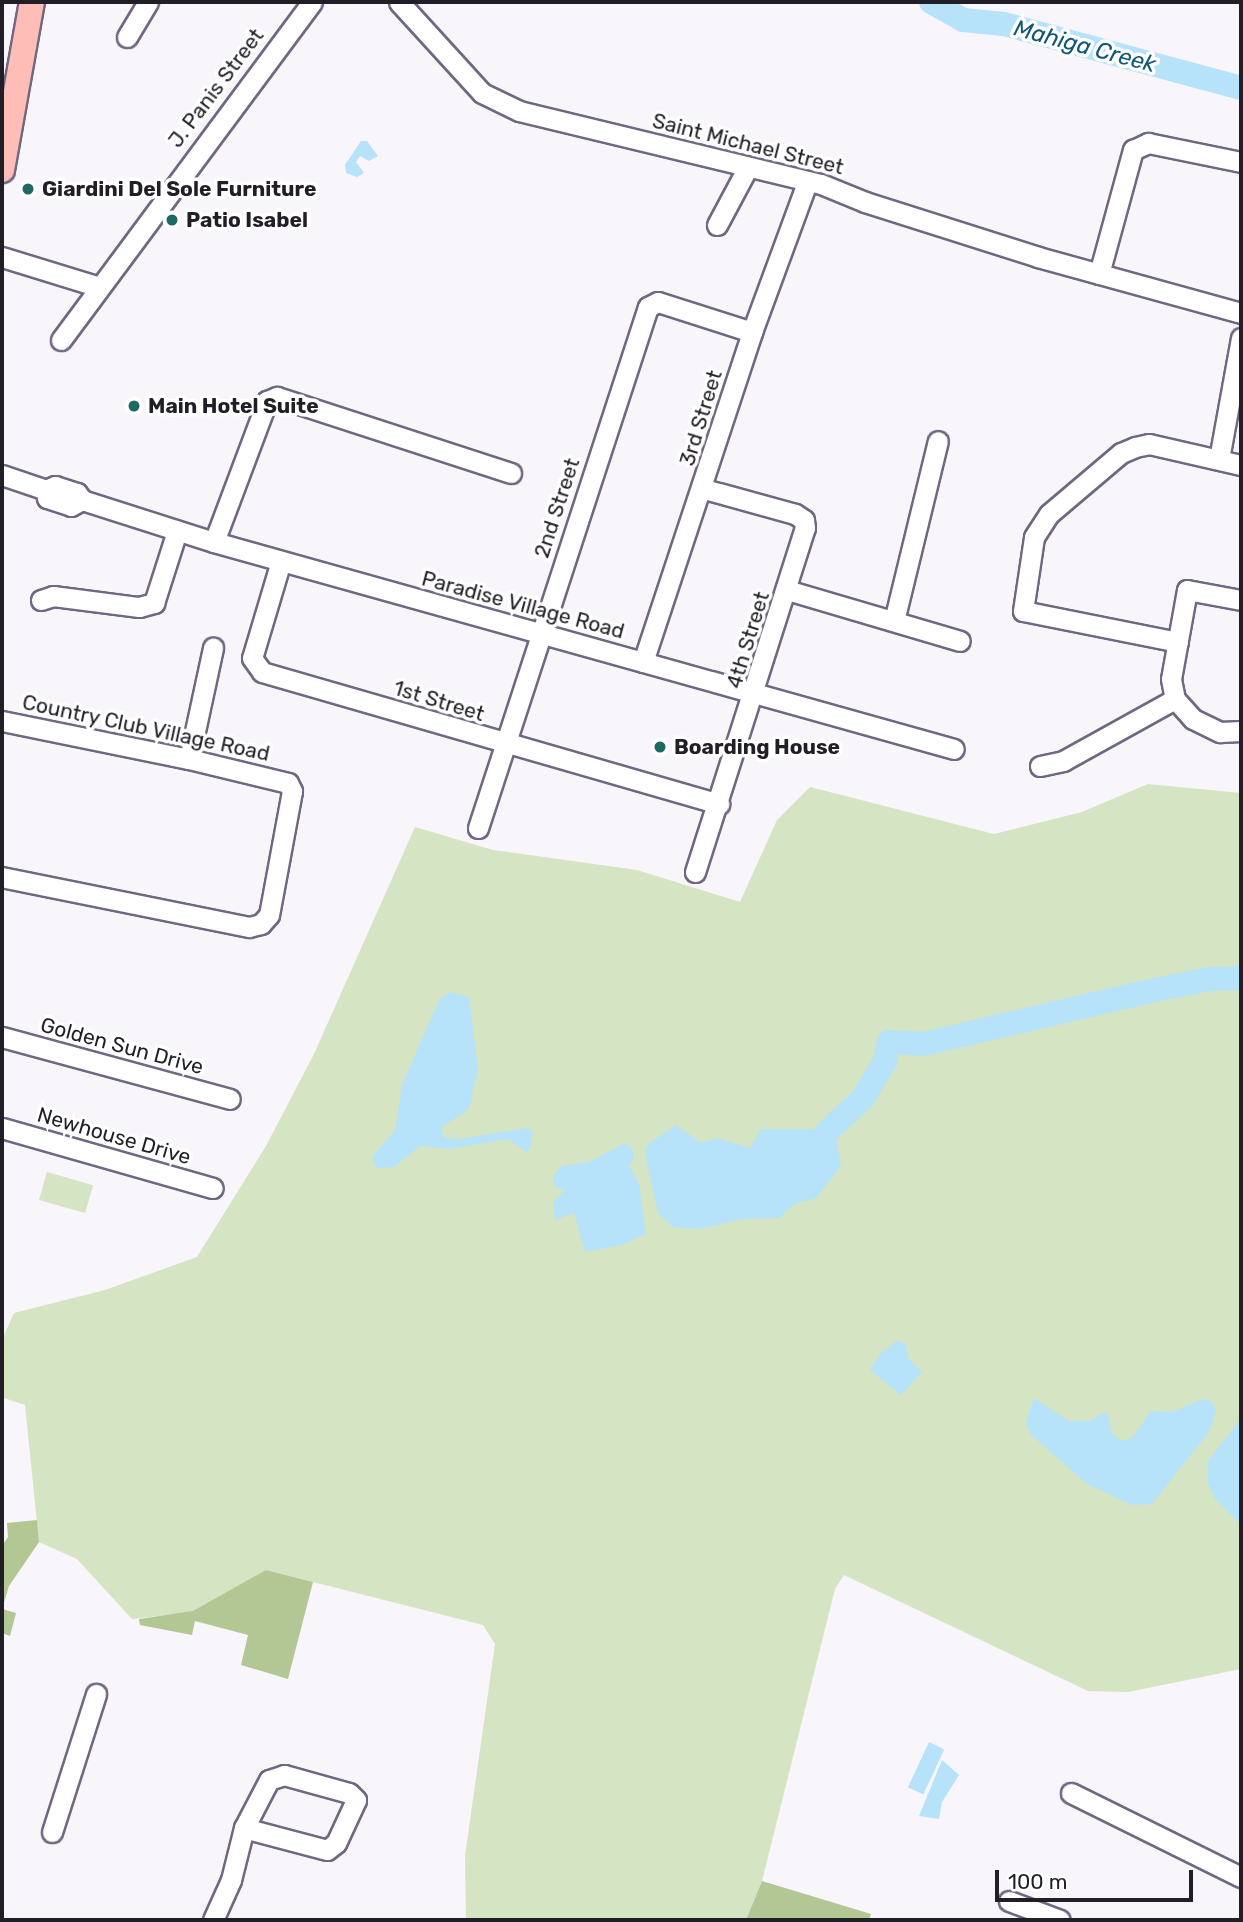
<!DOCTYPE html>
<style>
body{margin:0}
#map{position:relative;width:1243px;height:1922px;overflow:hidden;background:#f8f5fb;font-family:Rubik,sans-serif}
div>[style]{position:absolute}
.green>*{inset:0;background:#d5e4c2;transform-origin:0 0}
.forest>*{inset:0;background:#b3c795}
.water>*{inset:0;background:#b6e3fa;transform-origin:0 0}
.river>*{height:24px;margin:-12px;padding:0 12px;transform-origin:12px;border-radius:12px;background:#b6e3fa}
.roads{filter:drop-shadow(2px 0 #706780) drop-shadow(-2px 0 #706780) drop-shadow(0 2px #706780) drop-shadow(0 -2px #706780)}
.minor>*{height:19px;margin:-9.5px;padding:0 9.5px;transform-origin:9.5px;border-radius:9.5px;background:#fff}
.major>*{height:24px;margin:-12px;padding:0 12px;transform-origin:12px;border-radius:12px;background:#ffbdb8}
.dots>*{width:19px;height:19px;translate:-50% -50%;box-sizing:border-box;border:4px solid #fff;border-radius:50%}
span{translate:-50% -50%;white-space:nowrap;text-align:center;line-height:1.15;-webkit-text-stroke:7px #fff;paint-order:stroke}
.street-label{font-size:21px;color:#221e28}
.poi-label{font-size:21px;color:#221e28;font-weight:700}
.left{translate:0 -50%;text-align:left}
.water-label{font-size:23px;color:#0f5773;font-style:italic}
.frame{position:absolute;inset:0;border:4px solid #221e28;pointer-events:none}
.scale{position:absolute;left:995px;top:1870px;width:198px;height:32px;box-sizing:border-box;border:4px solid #221e28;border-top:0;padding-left:9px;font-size:21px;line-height:24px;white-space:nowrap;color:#221e28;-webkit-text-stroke:5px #fff;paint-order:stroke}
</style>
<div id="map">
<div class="green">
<div style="clip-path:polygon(1148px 784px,1241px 793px,1241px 1669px,1128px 1692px,1088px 1691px,844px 1575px,835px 1589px,762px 1881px,746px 1920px,466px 1920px,465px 1856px,495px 1644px,483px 1625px,266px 1570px,193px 1612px,132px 1619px,77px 1559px,39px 1542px,25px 1405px,4px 1398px,2px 1385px,2px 1340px,14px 1313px,105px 1290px,197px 1257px,266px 1146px,314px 1054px,415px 827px,493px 850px,637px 870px,740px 902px,777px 820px,810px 787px,994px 834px,1082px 812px)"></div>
<div style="left:47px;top:1172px;width:48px;height:29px;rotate:16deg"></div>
</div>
<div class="forest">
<div style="clip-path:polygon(37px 1520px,39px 1542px,9px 1586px,2px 1609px,16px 1613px,10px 1636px,2px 1633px,2px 1546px,8px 1537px,7px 1523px)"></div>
<div style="clip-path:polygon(266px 1570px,313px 1582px,288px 1679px,241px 1665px,248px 1635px,195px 1621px,192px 1635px,140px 1625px,139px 1619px,193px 1611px)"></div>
<div style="clip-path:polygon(762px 1881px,871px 1914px,869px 1920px,746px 1920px)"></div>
</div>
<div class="water">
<div style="clip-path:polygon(361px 141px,367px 141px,378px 156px,369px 161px,360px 156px,356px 162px,364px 173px,357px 177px,346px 173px,345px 165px)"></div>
<div style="clip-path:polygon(449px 992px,469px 997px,478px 1069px,469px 1109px,442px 1127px,443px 1137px,459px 1139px,528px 1128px,533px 1132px,530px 1147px,527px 1152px,508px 1139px,449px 1149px,420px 1146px,394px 1167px,377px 1168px,372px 1157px,395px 1130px,402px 1085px,439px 1000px)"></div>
<div style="clip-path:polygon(676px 1125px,701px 1143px,718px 1138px,750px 1148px,761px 1129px,819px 1129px,836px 1138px,841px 1166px,816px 1198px,794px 1204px,779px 1218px,742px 1219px,699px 1229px,673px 1227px,658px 1213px,645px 1153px,648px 1144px)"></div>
<div style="clip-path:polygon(625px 1143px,633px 1150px,634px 1159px,629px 1165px,639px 1184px,646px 1234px,622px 1245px,585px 1252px,574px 1213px,555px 1220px,553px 1202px,565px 1190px,553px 1186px,553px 1176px,562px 1166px,589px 1162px)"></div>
<div style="clip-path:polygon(897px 1340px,905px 1344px,909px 1359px,922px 1372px,901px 1395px,870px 1370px,881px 1353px)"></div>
<div style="clip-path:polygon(1034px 1398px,1069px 1421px,1089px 1421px,1107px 1411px,1112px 1433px,1121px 1441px,1132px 1438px,1151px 1411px,1172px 1412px,1203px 1399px,1211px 1401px,1216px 1411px,1209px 1432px,1152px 1504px,1132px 1505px,1087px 1484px,1030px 1434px,1026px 1422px)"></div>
<div style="clip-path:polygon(1241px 1418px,1241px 1525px,1215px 1499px,1208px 1483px,1208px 1461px)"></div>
<div style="left:929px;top:1742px;width:17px;height:50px;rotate:25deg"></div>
<div style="clip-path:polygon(942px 1760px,959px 1775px,942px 1802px,939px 1819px,919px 1816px)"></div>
</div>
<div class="river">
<div style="left:931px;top:2px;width:37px;rotate:29deg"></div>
<div style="left:963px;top:20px;width:41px;rotate:5.6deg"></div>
<div style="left:1004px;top:24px;width:245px;rotate:15.1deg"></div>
<div style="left:826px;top:1133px;width:51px;rotate:-43.4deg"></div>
<div style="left:863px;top:1098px;width:43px;rotate:-59.3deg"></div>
<div style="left:885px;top:1061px;width:19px;rotate:-78deg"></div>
<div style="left:889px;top:1042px;width:34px;rotate:3deg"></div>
<div style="left:923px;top:1044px;width:238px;rotate:-13.1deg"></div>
<div style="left:1155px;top:990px;width:55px;rotate:-11.5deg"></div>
<div style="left:1209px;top:979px;width:32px;rotate:-2deg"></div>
</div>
<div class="roads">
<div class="minor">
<div style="left:399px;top:2px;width:123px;rotate:47.6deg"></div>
<div style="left:482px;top:93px;width:41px;rotate:25.9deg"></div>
<div style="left:519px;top:111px;width:311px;rotate:13.6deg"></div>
<div style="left:821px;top:184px;width:48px;rotate:22.2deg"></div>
<div style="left:865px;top:202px;width:182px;rotate:17.6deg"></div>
<div style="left:1038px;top:257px;width:211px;rotate:15.4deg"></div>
<div style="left:127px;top:37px;width:41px;rotate:-59deg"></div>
<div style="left:717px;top:225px;width:66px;rotate:-61.9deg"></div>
<div style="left:2px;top:257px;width:98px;rotate:17.1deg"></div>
<div style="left:1099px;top:274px;width:129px;rotate:-74.7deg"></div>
<div style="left:1133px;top:150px;width:17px;rotate:-25deg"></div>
<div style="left:1148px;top:143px;width:95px;rotate:11.5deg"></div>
<div style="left:61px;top:340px;width:421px;rotate:-53.4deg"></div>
<div style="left:1219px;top:459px;width:123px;rotate:-79.7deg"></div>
<div style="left:2px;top:475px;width:46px;rotate:18.8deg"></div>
<div style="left:46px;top:490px;width:10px;rotate:-24deg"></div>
<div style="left:55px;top:486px;width:23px;rotate:18deg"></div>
<div style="left:77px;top:493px;width:9px;rotate:54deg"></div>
<div style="left:82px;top:500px;width:139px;rotate:17.7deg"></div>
<div style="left:214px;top:542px;width:768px;rotate:15.63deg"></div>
<div style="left:46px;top:490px;width:8px;rotate:83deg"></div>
<div style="left:47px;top:498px;width:25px;rotate:18deg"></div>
<div style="left:71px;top:506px;width:13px;rotate:-29deg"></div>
<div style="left:214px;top:542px;width:151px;rotate:-69.4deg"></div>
<div style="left:267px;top:401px;width:11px;rotate:-22deg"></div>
<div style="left:277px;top:397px;width:246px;rotate:18deg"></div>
<div style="left:281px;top:561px;width:101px;rotate:106.6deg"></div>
<div style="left:252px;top:658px;width:17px;rotate:54deg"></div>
<div style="left:262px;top:672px;width:476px;rotate:16.1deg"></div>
<div style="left:787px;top:590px;width:180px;rotate:16.4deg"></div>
<div style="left:41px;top:600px;width:13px;rotate:-18deg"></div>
<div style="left:53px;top:596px;width:87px;rotate:7.3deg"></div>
<div style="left:139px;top:607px;width:16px;rotate:-15deg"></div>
<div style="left:154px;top:603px;width:76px;rotate:-72.3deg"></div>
<div style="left:1241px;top:600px;width:55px;rotate:-169.5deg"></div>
<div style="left:1187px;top:590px;width:90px;rotate:100.2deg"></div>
<div style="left:1171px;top:679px;width:20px;rotate:79deg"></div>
<div style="left:1175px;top:699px;width:27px;rotate:48deg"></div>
<div style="left:1193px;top:719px;width:30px;rotate:26deg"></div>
<div style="left:1220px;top:732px;width:21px;rotate:-3deg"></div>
<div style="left:894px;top:621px;width:185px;rotate:-76.3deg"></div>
<div style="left:1178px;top:642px;width:158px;rotate:-168.7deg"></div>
<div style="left:1023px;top:611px;width:75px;rotate:-81.5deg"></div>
<div style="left:1034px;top:537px;width:27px;rotate:-57deg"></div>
<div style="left:1049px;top:514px;width:94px;rotate:-40.3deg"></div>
<div style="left:1121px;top:453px;width:15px;rotate:-23deg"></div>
<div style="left:1135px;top:447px;width:14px;rotate:-12deg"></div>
<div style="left:1149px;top:444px;width:94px;rotate:12.9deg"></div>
<div style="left:643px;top:662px;width:348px;rotate:-71.7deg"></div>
<div style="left:752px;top:332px;width:153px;rotate:-69.8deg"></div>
<div style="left:2px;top:721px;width:191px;rotate:11.5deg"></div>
<div style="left:189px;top:759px;width:102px;rotate:13.6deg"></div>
<div style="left:288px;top:783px;width:9px;rotate:63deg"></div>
<div style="left:292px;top:791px;width:126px;rotate:100.5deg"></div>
<div style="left:269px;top:915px;width:12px;rotate:132deg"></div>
<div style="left:261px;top:924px;width:12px;rotate:166deg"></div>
<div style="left:249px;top:927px;width:252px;rotate:-168.6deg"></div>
<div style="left:189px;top:759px;width:114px;rotate:-77.8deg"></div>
<div style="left:1040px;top:766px;width:24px;rotate:-12deg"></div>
<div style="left:1063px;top:761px;width:128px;rotate:-29deg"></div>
<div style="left:478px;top:828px;width:548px;rotate:-71.93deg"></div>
<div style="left:648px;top:307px;width:11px;rotate:-27deg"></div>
<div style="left:658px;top:302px;width:99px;rotate:17.7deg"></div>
<div style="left:695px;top:872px;width:361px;rotate:-72.3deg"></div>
<div style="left:805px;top:528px;width:8px;rotate:-97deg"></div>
<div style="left:804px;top:520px;width:11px;rotate:-146deg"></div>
<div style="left:795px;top:514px;width:94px;rotate:-164.6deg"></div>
<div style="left:2px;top:1037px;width:236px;rotate:15.2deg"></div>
<div style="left:2px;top:1128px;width:219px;rotate:15.9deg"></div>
<div style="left:1071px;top:1793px;width:190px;rotate:26.3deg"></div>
<div style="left:52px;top:1832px;width:145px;rotate:-72.3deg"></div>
<div style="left:1009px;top:1901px;width:54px;rotate:20.4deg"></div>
<div style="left:213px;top:1920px;width:44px;rotate:-65.8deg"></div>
<div style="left:231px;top:1880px;width:54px;rotate:-76deg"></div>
<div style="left:244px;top:1828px;width:54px;rotate:-62.5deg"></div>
<div style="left:269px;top:1780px;width:16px;rotate:-18deg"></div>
<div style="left:284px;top:1775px;width:67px;rotate:15.5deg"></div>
<div style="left:349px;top:1793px;width:10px;rotate:45deg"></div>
<div style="left:356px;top:1800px;width:47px;rotate:114.9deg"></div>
<div style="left:336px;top:1843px;width:11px;rotate:142deg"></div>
<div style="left:327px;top:1850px;width:86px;rotate:-165.2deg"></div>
</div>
<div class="major">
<div style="left:2px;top:170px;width:171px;rotate:-79.9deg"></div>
</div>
</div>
<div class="dots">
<div style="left:28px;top:189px;background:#1e6964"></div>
<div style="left:172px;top:220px;background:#1e6964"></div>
<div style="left:134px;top:406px;background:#1e6964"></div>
<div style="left:660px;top:747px;background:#1e6964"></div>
</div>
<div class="street-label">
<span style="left:216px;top:88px;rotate:-53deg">J. Panis Street</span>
<span style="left:748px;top:144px;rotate:14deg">Saint Michael Street</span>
<span style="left:701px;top:418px;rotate:-73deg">3rd Street</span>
<span style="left:557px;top:508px;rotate:-72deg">2nd Street</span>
<span style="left:523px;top:605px;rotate:15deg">Paradise Village Road</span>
<span style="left:748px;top:640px;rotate:-73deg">4th Street</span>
<span style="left:439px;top:701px;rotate:17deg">1st Street</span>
<span style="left:146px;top:728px;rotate:12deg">Country Club Village Road</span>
<span style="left:122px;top:1046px;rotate:15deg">Golden Sun Drive</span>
<span style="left:114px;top:1136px;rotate:16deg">Newhouse Drive</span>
</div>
<div class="poi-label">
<span class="left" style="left:42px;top:189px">Giardini Del Sole Furniture</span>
<span class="left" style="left:186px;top:220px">Patio Isabel</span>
<span class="left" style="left:148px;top:406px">Main Hotel Suite</span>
<span class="left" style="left:674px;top:747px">Boarding House</span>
</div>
<div class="water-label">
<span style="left:1085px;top:46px;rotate:15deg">Mahiga Creek</span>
</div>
<div class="frame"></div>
<div class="scale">100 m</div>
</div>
